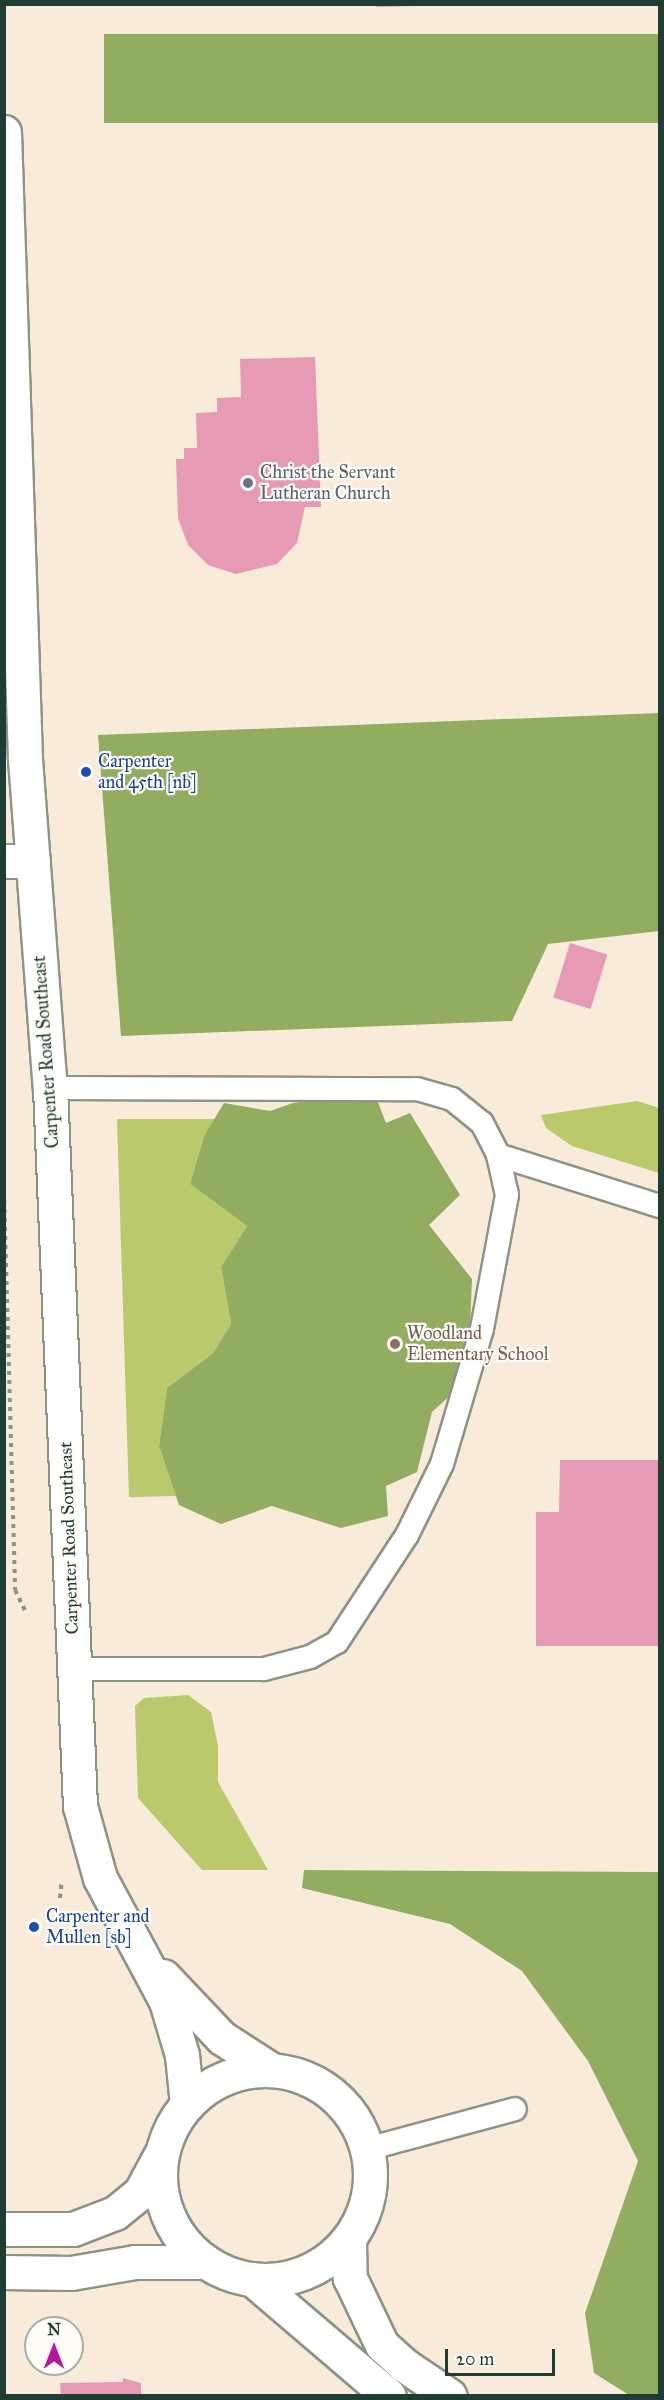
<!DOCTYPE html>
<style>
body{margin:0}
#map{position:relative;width:664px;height:2400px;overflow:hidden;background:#f8ebd9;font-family:"IM FELL Great Primer",serif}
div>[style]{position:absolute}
.green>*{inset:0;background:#b9c96c}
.forest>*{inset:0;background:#92ad60;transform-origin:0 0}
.building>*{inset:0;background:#e79ab4;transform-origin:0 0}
.path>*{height:4px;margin-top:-2px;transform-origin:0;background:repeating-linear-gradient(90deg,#8c9486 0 4.5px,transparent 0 9px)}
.roads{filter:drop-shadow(2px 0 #8c9486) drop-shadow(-2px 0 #8c9486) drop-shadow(0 2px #8c9486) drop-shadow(0 -2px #8c9486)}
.service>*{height:22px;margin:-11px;padding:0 11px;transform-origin:11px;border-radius:11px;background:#fff}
.minor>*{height:33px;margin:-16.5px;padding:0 16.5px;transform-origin:16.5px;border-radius:16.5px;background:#fff}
.tertiary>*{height:33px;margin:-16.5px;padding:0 16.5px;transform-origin:16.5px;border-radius:16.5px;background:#fff}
.tertiary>.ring{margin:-16.5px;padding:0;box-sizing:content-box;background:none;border:33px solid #fff;border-radius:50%}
.dots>*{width:16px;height:16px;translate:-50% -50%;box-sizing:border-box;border:3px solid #fdfcf7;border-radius:50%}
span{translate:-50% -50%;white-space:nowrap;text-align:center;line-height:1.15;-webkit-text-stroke:4.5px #fdfcf7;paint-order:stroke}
.worship-label{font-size:18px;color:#5b616d}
.left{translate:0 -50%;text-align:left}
.transit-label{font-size:18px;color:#164399}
.street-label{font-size:18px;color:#1f3d34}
.education-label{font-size:18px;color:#785e54}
.frame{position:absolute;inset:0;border:6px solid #1f3d34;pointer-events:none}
.north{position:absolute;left:24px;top:2316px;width:60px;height:60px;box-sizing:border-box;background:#fdfcf7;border:2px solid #a4b0a9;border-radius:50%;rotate:0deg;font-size:16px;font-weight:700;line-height:24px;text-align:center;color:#1f3d34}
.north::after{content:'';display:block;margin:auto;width:21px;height:27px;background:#b5179e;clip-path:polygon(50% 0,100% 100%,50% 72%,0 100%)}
.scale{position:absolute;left:445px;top:2349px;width:110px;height:27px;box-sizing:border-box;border:3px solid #1f3d34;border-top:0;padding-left:8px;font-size:18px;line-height:21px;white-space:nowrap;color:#1f3d34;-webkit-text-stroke:4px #fdfcf7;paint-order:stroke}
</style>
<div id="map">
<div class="green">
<div style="clip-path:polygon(637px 1101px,659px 1108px,659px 1173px,572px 1146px,546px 1128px,541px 1115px)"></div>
<div style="clip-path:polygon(117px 1119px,215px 1119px,204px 1136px,190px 1184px,247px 1226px,221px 1267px,231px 1324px,213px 1353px,167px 1388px,159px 1446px,176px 1496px,129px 1497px)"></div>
<div style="clip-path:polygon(188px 1695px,211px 1712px,218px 1746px,218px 1782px,268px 1870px,202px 1870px,138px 1798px,135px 1706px,144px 1698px)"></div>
</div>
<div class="forest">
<div style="left:659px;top:34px;width:89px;height:555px;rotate:90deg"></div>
<div style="clip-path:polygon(659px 713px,659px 931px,548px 944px,512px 1021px,121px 1036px,98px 735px)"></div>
<div style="clip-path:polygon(374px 1092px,386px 1123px,410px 1113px,460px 1195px,429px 1225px,472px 1279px,468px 1379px,432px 1412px,417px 1472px,386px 1486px,388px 1516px,341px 1528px,272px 1506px,221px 1524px,179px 1505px,159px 1446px,167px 1388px,213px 1353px,231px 1324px,221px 1267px,247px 1226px,190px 1184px,204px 1136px,224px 1103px,270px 1111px,293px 1103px)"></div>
<div style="clip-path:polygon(304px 1870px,659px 1872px,659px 2395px,629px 2395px,594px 2373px,585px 2313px,638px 2161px,588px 2061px,522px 1971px,450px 1924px,302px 1888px)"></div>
</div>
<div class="building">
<div style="clip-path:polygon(376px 4px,415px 4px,415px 6px,376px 7px)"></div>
<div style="clip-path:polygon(315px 357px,321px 507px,305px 507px,297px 543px,277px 564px,236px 574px,208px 565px,188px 545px,178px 518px,176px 459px,184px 459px,184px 448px,197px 448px,196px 413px,217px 412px,217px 398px,241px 397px,240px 359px)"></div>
<div style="left:570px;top:943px;width:39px;height:57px;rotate:17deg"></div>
<div style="clip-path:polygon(560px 1460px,660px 1460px,660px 1646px,536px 1646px,536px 1512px,559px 1512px)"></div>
<div style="clip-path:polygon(123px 2378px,141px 2383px,141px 2396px,61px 2396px,60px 2383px,123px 2382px)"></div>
</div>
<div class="path">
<div style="left:4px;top:1191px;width:399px;rotate:88.4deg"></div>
<div style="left:15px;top:1590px;width:25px;rotate:64deg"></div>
<div style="left:60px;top:1898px;width:18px;rotate:-84deg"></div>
</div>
<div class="roads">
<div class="service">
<div style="left:50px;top:1088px;width:367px;rotate:0.2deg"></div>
<div style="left:417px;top:1089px;width:36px;rotate:16deg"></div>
<div style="left:452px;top:1099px;width:38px;rotate:39deg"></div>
<div style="left:482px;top:1123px;width:36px;rotate:63deg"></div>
<div style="left:498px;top:1155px;width:41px;rotate:77.3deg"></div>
<div style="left:507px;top:1195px;width:136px;rotate:100.6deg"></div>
<div style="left:482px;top:1329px;width:141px;rotate:106.5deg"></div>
<div style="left:442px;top:1464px;width:79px;rotate:116.2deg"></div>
<div style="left:407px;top:1535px;width:128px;rotate:123.2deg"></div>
<div style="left:337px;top:1642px;width:31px;rotate:151deg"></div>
<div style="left:310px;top:1657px;width:48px;rotate:165.4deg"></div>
<div style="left:264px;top:1669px;width:189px;rotate:180deg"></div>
<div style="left:498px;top:1155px;width:170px;rotate:17.5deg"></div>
<div style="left:367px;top:2149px;width:153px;rotate:-15.1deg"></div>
</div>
<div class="minor">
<div style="left:4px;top:861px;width:29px"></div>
</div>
<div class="tertiary">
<div style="left:4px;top:132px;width:627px;rotate:88.08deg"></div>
<div style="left:25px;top:759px;width:330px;rotate:85.7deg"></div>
<div style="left:50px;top:1088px;width:719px;rotate:87.61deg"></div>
<div style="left:80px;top:1806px;width:75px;rotate:74.5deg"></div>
<div style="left:100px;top:1878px;width:140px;rotate:61.8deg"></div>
<div style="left:166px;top:2001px;width:56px;rotate:73.5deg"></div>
<div style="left:182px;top:2055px;width:50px;rotate:84.3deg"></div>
<div style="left:163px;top:1976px;width:86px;rotate:46.4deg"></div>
<div style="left:222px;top:2038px;width:59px;rotate:32.6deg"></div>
<div class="ring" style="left:160px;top:2070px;width:177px;height:177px"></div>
<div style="left:4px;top:2229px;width:69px"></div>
<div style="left:73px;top:2229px;width:45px;rotate:-20.9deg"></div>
<div style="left:115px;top:2213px;width:32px;rotate:-39deg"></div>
<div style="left:140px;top:2193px;width:44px;rotate:-61.7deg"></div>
<div style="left:349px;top:2239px;width:39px;rotate:89deg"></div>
<div style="left:350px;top:2278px;width:74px;rotate:64.5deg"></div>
<div style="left:382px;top:2345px;width:30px;rotate:42deg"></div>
<div style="left:404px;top:2365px;width:55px;rotate:34deg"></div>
<div style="left:4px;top:2272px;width:67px;rotate:0.9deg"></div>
<div style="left:71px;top:2273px;width:65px;rotate:-9.8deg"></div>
<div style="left:135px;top:2262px;width:71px"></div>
<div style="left:252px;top:2279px;width:180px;rotate:40.5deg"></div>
</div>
</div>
<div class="dots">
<div style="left:248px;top:483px;background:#6b7280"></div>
<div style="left:86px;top:772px;background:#1a4fb4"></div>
<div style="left:395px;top:1344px;background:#8d6e63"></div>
<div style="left:34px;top:1927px;background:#1a4fb4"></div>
</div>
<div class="worship-label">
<span class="left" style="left:260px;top:483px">Christ the Servant<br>Lutheran Church</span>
</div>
<div class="transit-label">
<span class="left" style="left:98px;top:772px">Carpenter<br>and 45th [nb]</span>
<span class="left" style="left:46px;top:1927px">Carpenter and<br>Mullen [sb]</span>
</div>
<div class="street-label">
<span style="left:46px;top:1052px;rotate:-94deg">Carpenter Road Southeast</span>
<span style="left:69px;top:1538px;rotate:-92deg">Carpenter Road Southeast</span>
</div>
<div class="education-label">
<span class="left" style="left:407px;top:1344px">Woodland<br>Elementary School</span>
</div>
<div class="frame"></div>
<div class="north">N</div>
<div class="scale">20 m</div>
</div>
